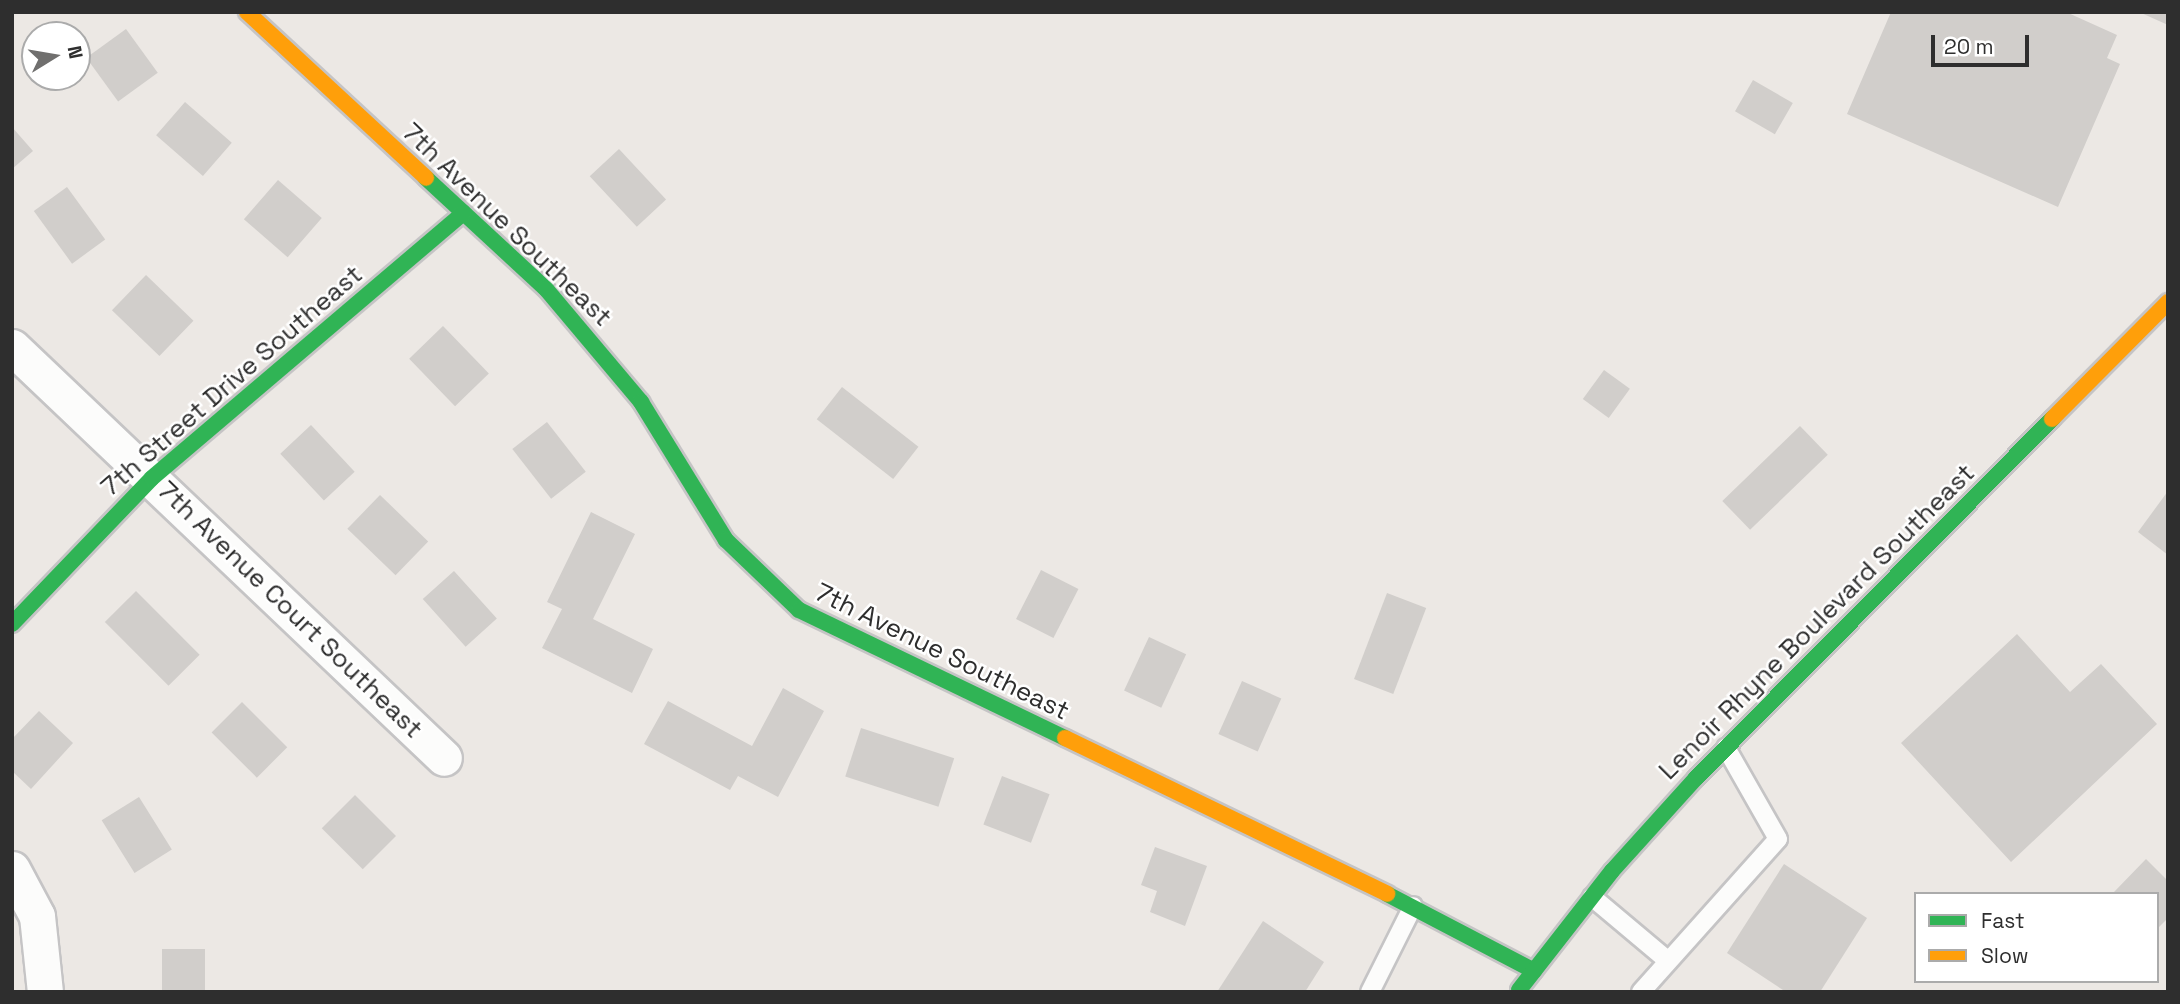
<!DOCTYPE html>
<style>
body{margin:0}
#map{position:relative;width:2180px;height:1004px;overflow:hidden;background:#ece8e4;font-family:"Space Grotesk",sans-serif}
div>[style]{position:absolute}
.building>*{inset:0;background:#d1cecb;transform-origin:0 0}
.roads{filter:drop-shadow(2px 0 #c5c4c5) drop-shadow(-2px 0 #c5c4c5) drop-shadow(0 2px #c5c4c5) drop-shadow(0 -2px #c5c4c5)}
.lane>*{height:18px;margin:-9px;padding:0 9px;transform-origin:9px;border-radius:9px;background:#fcfcfb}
.street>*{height:35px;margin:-17.5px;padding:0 17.5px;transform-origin:17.5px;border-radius:17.5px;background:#fcfcfb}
.fast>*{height:16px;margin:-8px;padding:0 8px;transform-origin:8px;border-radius:8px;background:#30b455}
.slow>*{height:16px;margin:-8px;padding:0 8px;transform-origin:8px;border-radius:8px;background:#ff9f0a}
span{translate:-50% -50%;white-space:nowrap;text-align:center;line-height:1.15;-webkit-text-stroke:5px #fff;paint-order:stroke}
.street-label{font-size:26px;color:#2e2e2e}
.frame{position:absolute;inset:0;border:14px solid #2e2e2e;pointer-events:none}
.legend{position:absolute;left:1914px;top:892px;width:245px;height:91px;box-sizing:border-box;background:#fff;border:2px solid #ababab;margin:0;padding:9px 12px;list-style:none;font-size:21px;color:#2e2e2e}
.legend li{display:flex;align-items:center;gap:14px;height:35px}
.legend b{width:35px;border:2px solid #ababab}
.north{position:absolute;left:21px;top:21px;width:70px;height:70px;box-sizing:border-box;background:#fff;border:2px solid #ababab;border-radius:50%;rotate:79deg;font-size:19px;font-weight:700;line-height:28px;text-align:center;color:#2e2e2e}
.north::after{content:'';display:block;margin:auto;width:24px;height:32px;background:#706f6e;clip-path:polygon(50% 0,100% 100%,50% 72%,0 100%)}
.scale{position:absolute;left:1931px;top:35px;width:98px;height:32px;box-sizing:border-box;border:4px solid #2e2e2e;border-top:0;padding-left:9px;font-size:21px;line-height:24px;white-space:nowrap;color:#2e2e2e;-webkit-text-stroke:5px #fff;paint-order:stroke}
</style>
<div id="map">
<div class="building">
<div style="clip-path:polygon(1891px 12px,2066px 12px,2117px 35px,2107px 58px,2120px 64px,2058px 207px,1847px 114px)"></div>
<div style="clip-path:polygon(2139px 12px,2168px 12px,2168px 25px)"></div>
<div style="left:126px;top:29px;width:54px;height:49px;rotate:54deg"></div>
<div style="left:1753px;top:80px;width:46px;height:36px;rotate:30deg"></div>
<div style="left:185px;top:102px;width:62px;height:44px;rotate:41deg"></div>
<div style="clip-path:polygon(12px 127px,33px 151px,12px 169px)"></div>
<div style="left:619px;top:149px;width:69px;height:40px;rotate:47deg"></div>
<div style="left:278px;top:180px;width:58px;height:52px;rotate:41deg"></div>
<div style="left:67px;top:187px;width:65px;height:41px;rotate:54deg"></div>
<div style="left:146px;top:275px;width:66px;height:49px;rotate:44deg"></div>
<div style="left:443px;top:326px;width:66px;height:47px;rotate:46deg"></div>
<div style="left:1604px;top:370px;width:32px;height:36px;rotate:36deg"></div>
<div style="left:842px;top:387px;width:97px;height:41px;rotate:38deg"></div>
<div style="left:547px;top:422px;width:63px;height:44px;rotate:52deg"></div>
<div style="left:311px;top:425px;width:64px;height:42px;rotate:47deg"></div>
<div style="left:1800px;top:426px;width:40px;height:108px;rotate:46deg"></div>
<div style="clip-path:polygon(2168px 491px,2168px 555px,2138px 532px)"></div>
<div style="left:380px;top:495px;width:67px;height:47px;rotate:44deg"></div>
<div style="clip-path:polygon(591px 512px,635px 534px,593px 619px,653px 649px,632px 693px,542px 648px,562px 609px,547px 602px)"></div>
<div style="left:1041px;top:570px;width:42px;height:55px;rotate:27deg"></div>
<div style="left:454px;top:571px;width:64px;height:42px;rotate:48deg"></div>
<div style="left:136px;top:591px;width:90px;height:44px;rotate:45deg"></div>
<div style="left:1387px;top:593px;width:42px;height:92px;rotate:21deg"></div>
<div style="clip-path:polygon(2017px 634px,2070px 692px,2101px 664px,2157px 724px,2011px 862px,1901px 743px)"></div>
<div style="left:1149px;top:637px;width:41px;height:59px;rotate:25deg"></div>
<div style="left:1242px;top:681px;width:43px;height:58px;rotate:24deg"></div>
<div style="clip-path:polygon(783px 688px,824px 711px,778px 797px,738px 776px,730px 790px,644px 744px,668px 701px,752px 746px)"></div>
<div style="left:242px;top:702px;width:64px;height:43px;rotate:45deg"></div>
<div style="clip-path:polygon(39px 711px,73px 743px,31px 789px,12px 771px,12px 739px)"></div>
<div style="left:861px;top:728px;width:98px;height:51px;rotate:18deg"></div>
<div style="left:1002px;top:776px;width:51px;height:52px;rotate:21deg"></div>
<div style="left:355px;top:795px;width:58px;height:47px;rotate:45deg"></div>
<div style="left:139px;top:797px;width:62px;height:44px;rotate:58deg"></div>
<div style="clip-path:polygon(1155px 847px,1207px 866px,1185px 926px,1150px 912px,1157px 891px,1141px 885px)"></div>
<div style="clip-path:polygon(2146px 859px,2168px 881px,2168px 918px,2157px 929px,2157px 894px,2114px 892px)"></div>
<div style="clip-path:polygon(1784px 864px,1867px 918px,1820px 992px,1786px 992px,1727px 953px)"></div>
<div style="clip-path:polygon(1263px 921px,1324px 962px,1305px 992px,1217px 992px)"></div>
<div style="left:162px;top:949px;width:43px;height:43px"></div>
</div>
<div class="roads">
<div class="lane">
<div style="left:1592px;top:897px;width:98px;rotate:40deg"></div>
<div style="left:1370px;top:992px;width:96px;rotate:-63.4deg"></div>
<div style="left:1641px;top:992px;width:205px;rotate:-48.2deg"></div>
<div style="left:1778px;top:839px;width:105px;rotate:-119.7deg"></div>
</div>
<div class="street">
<div style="left:12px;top:347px;width:596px;rotate:43.57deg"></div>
<div style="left:12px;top:869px;width:53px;rotate:62deg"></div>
<div style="left:37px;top:916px;width:76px;rotate:84deg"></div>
</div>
<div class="fast">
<div style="left:426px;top:178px;width:163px;rotate:42.8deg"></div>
<div style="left:546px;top:289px;width:148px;rotate:49.9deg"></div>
<div style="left:641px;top:402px;width:162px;rotate:58.4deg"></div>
<div style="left:726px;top:540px;width:101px;rotate:43.8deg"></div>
<div style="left:799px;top:610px;width:295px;rotate:25.7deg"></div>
<div style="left:12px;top:624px;width:202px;rotate:-46.2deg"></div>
<div style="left:152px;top:478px;width:409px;rotate:-40.4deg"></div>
<div style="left:1387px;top:894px;width:166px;rotate:27.6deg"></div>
<div style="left:1519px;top:990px;width:151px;rotate:-52deg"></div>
<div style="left:1612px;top:871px;width:125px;rotate:-47.9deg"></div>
<div style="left:1696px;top:778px;width:506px;rotate:-45.24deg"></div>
</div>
<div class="slow">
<div style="left:247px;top:12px;width:244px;rotate:42.8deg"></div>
<div style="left:2052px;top:419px;width:165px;rotate:-45.2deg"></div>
<div style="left:1065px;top:738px;width:358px;rotate:25.8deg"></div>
</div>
</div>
<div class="street-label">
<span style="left:507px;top:225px;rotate:44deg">7th Avenue Southeast</span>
<span style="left:232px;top:381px;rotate:-41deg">7th Street Drive Southeast</span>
<span style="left:290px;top:610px;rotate:44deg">7th Avenue Court Southeast</span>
<span style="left:1817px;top:622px;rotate:-45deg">Lenoir Rhyne Boulevard Southeast</span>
<span style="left:942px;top:652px;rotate:26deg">7th Avenue Southeast</span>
</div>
<div class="frame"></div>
<ul class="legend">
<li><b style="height:9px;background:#30b455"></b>Fast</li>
<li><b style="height:9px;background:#ff9f0a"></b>Slow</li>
</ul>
<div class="north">N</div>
<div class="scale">20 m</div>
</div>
